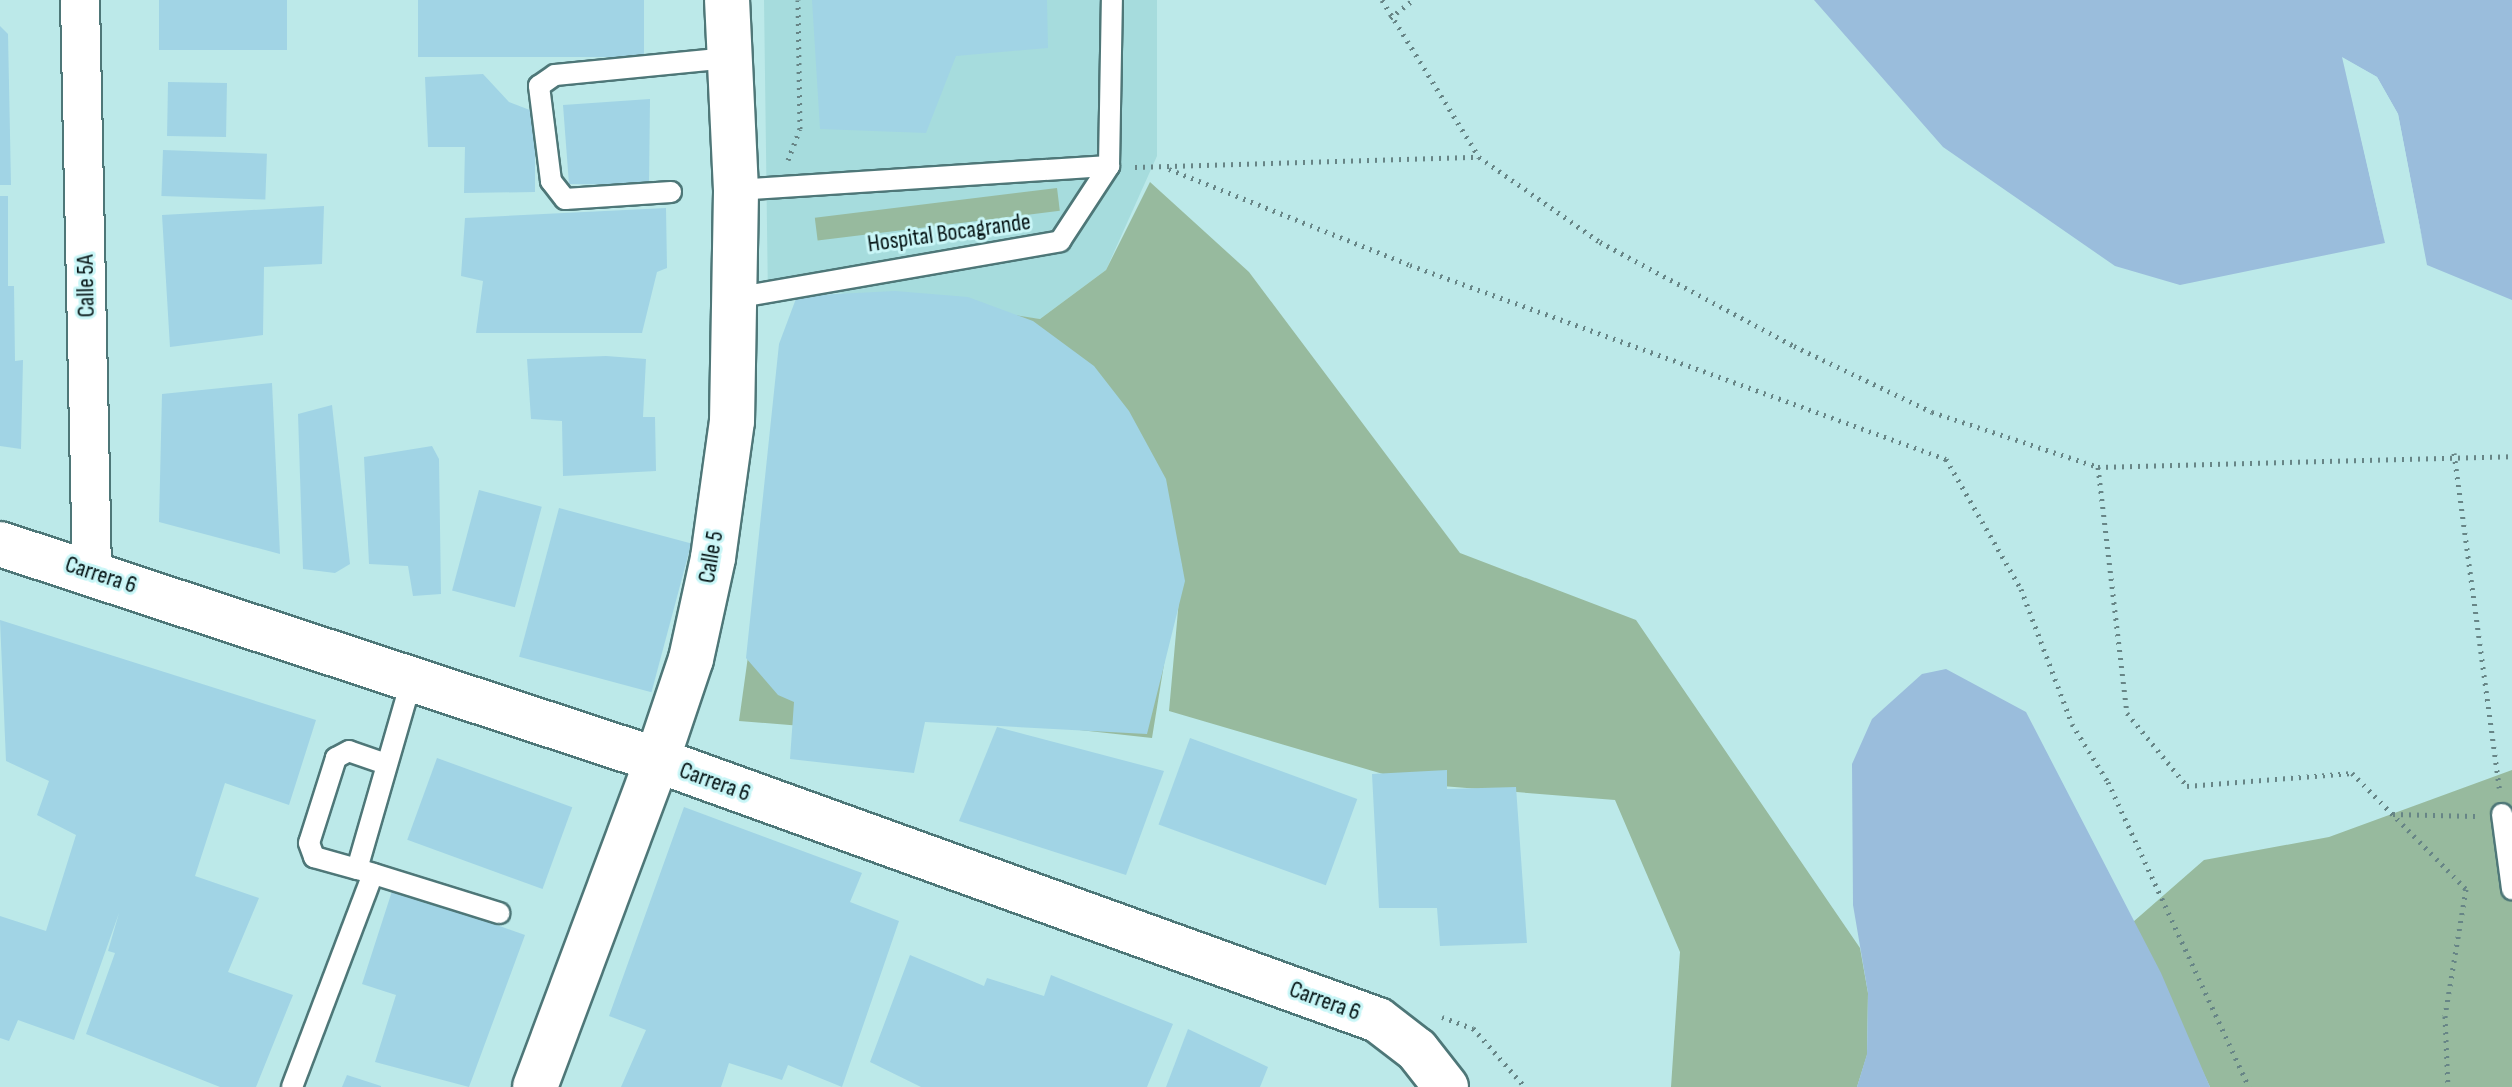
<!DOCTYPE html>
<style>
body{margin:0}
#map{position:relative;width:2512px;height:1087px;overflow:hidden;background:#bce9e9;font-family:"Sofia Sans Condensed",sans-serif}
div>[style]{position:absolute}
.built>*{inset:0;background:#a6dcdd}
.green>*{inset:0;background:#97ba9e;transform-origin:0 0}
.water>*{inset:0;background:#9abddc}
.pier>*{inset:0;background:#bce9e9}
.building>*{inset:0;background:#a1d4e5;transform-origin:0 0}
.path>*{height:5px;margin-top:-2.5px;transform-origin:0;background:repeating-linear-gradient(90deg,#678586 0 2px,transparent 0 8px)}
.roads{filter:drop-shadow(2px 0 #4e7778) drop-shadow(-2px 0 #4e7778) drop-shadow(0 2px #4e7778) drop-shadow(0 -2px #4e7778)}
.service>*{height:20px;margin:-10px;padding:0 10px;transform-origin:10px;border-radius:10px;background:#fff}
.minor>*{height:38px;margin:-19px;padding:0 19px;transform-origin:19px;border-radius:19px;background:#fff}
.tertiary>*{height:44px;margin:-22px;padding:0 22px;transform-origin:22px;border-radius:22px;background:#fff}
span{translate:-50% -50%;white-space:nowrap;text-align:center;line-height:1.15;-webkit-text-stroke:6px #c9f6f7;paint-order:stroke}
.street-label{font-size:24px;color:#021011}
</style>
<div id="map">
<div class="built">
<div style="clip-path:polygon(764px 0,1157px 0,1157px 156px,1106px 270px,1040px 319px,837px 293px,768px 301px)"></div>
</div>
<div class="green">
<div style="clip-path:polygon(1150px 182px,1249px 272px,1460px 553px,1636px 620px,1860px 948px,1868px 993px,1867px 1055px,1857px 1087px,1671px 1087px,1680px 952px,1615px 800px,1417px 784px,1169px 711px,1182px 566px,1170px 530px,1178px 578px,1152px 738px,918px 712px,913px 735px,739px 721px,795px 319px,912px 299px,1040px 319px,1106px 270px)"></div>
<div style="left:1057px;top:188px;width:23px;height:244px;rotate:83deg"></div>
<div style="clip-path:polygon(2512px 770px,2512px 1087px,2210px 1087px,2133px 922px,2204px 860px,2329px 837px)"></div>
</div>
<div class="water">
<div style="clip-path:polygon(1814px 0,2512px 0,2512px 300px,2427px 265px,2398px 114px,2377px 77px,2343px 58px,2385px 243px,2180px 285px,2115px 266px,1943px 147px)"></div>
<div style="clip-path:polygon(1946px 669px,2026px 712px,2161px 973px,2210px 1087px,1857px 1087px,1867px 1054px,1868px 993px,1853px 905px,1852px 764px,1872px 719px,1922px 674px)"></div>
</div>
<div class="pier">
<div style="clip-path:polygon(2342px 57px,2377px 77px,2398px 114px,2423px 243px,2394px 115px,2374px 80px,2348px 65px,2385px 243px)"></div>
</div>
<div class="building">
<div style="left:159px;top:0;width:128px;height:50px"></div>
<div style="left:418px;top:0;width:226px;height:57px"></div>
<div style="clip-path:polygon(812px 0,1047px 0,1048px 48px,956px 56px,926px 133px,820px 129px)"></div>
<div style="clip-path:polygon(0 26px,8px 34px,11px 185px,0 185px)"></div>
<div style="clip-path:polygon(483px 74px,509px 102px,535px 112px,535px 192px,464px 193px,465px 147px,428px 147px,425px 77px)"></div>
<div style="left:168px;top:82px;width:59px;height:54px;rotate:1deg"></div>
<div style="clip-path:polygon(650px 99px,649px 185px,569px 184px,563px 105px)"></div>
<div style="left:163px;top:150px;width:104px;height:46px;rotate:2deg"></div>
<div style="clip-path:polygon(0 196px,8px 196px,8px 286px,14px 286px,15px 361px,23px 360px,21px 449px,0 446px)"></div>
<div style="clip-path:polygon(324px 206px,322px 264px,264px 267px,263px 335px,170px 347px,162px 215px)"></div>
<div style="clip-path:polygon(666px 208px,667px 268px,657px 272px,642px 333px,476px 333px,483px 281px,461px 276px,465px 218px)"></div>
<div style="clip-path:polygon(895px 291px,968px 297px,1033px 321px,1094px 366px,1129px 411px,1166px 479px,1185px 581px,1147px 734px,925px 722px,914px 773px,790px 759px,794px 702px,778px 695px,746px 658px,779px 344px,797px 296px)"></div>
<div style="clip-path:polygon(606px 356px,646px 359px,643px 417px,655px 417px,656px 471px,563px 476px,562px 421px,531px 419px,527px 359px)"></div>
<div style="clip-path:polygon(272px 383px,280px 554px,159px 522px,162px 394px)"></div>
<div style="clip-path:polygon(332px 405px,350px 564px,335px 573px,303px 569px,298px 414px)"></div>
<div style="clip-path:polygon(432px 446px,439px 459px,441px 594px,413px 596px,408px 566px,369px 564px,364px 457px)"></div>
<div style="left:479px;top:490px;width:65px;height:104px;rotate:15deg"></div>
<div style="left:559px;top:508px;width:137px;height:154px;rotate:15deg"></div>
<div style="clip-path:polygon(0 620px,316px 720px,289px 805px,225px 783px,195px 876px,259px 898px,228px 972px,293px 995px,256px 1087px,220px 1087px,86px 1034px,115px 953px,108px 951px,119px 913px,74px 1040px,18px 1020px,9px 1041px,0 1038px,0 916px,46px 931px,76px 835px,37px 815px,49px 781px,6px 761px)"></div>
<div style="clip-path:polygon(997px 727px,1164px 771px,1126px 875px,959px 821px)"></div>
<div style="left:1190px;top:738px;width:178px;height:92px;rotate:20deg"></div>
<div style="left:437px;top:758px;width:144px;height:87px;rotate:20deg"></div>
<div style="clip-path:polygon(1447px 770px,1447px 789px,1516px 787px,1527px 943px,1440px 946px,1437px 908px,1379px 908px,1372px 774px)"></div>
<div style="clip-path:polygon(684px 807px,862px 873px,850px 902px,899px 921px,842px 1087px,788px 1065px,782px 1080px,729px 1063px,721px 1087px,621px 1087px,646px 1030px,609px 1016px)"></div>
<div style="clip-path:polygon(393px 888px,525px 935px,469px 1087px,375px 1062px,396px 995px,362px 984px)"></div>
<div style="clip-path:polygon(910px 955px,984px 986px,987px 978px,1044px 996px,1051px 975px,1173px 1024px,1147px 1087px,921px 1087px,870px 1062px)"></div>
<div style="clip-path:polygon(1188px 1029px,1268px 1067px,1260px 1087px,1166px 1087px)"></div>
<div style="clip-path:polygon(347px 1075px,381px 1086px,381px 1087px,342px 1087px)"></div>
</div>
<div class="path">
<div style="left:1382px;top:0;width:185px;rotate:58.3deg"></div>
<div style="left:1390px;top:18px;width:29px;rotate:-38deg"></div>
<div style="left:788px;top:160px;width:33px;rotate:-69deg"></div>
<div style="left:800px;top:129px;width:129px;rotate:-90.9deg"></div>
<div style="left:1135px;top:167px;width:344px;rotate:-1.7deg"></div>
<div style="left:1479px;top:157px;width:148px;rotate:35.1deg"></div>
<div style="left:1600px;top:242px;width:220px;rotate:28.2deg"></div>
<div style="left:1794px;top:346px;width:153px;rotate:25.6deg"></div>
<div style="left:1932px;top:412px;width:175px;rotate:18.3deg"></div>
<div style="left:2098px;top:467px;width:414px;rotate:-1.5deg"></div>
<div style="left:1169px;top:169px;width:259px;rotate:21.7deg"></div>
<div style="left:1410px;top:265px;width:570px;rotate:19.9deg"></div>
<div style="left:1946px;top:459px;width:150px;rotate:60deg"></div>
<div style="left:2021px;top:589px;width:144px;rotate:69.3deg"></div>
<div style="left:2072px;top:724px;width:68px;rotate:58.2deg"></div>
<div style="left:2108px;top:782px;width:336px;rotate:65.2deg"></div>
<div style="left:2454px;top:453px;width:338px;rotate:82.3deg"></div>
<div style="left:2098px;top:467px;width:248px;rotate:83.3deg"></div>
<div style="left:2127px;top:713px;width:94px;rotate:50.6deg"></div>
<div style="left:2187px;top:786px;width:166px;rotate:-4.5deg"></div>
<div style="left:2352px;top:773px;width:163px;rotate:45.5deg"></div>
<div style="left:2466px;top:889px;width:129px;rotate:99.4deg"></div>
<div style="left:2445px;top:1016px;width:71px;rotate:87.6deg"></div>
<div style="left:2393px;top:814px;width:82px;rotate:1.4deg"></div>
<div style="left:1442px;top:1017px;width:33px;rotate:20deg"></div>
<div style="left:1473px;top:1028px;width:79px;rotate:48.6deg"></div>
</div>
<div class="roads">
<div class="service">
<div style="left:736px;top:190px;width:374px;rotate:-3.7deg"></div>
<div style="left:671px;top:192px;width:106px;rotate:176.2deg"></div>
<div style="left:565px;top:199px;width:23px;rotate:-128deg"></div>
<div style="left:551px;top:181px;width:96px;rotate:-97.2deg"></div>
<div style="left:539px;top:86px;width:19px;rotate:-35deg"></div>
<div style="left:555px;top:75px;width:174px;rotate:-5.6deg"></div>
<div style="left:735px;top:298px;width:330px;rotate:-9.9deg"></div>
<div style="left:1060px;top:241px;width:90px;rotate:-56.8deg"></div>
<div style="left:1109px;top:166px;width:166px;rotate:-89deg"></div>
<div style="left:386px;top:764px;width:39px;rotate:-161deg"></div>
<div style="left:349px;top:751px;width:15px;rotate:152deg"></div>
<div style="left:336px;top:758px;width:89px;rotate:107.6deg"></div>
<div style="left:309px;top:843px;width:15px;rotate:70deg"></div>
<div style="left:314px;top:857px;width:45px;rotate:15.6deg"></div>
<div style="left:357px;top:869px;width:199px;rotate:-73.9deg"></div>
<div style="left:2502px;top:814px;width:76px;rotate:82.4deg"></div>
<div style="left:361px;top:870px;width:145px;rotate:17.3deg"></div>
<div style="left:292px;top:1087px;width:228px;rotate:-69.2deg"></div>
</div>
<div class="minor">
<div style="left:80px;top:0;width:571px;rotate:88.8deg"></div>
</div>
<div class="tertiary">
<div style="left:0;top:544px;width:692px;rotate:18.2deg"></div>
<div style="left:657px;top:760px;width:766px;rotate:19.83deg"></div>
<div style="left:1378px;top:1020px;width:49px;rotate:37.6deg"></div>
<div style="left:1417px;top:1050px;width:47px;rotate:51.9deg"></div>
<div style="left:535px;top:1087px;width:349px;rotate:-69.5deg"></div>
<div style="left:657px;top:760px;width:107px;rotate:-71.4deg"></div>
<div style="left:691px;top:659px;width:103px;rotate:-77.7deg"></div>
<div style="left:713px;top:558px;width:138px;rotate:-82.1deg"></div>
<div style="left:732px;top:421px;width:231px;rotate:-89deg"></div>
<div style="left:736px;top:190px;width:190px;rotate:-92.7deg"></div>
</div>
</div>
<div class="street-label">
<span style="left:949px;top:233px;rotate:-8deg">Hospital Bocagrande</span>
<span style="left:86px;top:286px;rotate:-91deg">Calle 5A</span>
<span style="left:711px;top:557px;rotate:-80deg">Calle 5</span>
<span style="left:101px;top:575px;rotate:18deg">Carrera 6</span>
<span style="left:715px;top:782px;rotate:20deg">Carrera 6</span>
<span style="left:1325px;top:1001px;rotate:20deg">Carrera 6</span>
</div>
</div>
